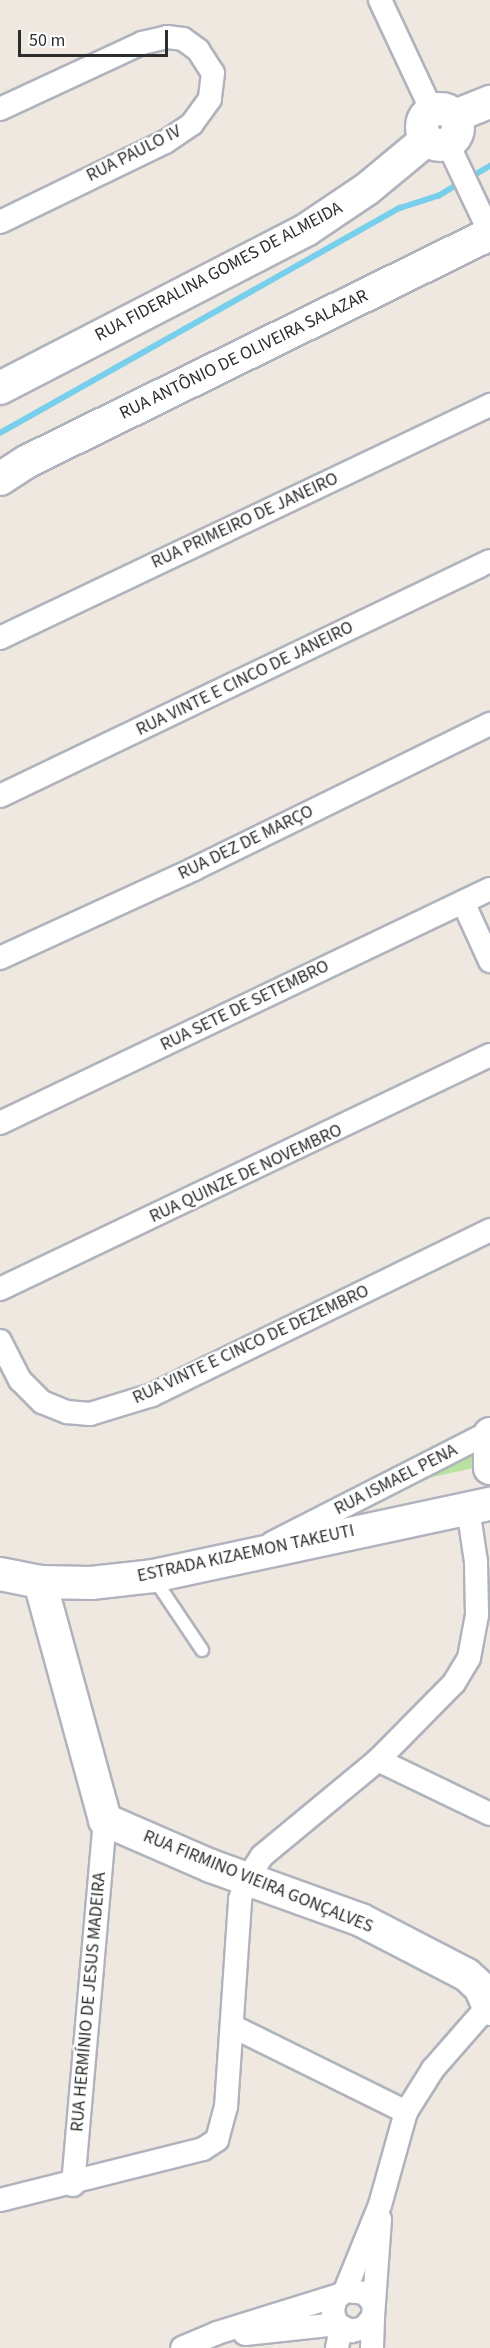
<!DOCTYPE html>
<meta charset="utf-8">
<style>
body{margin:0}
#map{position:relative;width:490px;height:2348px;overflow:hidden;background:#eee8e0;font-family:"Source Sans 3",sans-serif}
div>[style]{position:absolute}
.green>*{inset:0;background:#b7e29f}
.stream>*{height:6px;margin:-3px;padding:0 3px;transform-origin:3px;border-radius:3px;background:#77cfec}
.roads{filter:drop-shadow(2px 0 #b0b3bd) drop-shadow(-2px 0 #b0b3bd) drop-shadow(0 2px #b0b3bd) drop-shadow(0 -2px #b0b3bd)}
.lane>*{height:12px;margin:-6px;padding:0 6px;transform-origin:6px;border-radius:6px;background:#fff}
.street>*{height:22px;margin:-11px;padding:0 11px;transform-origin:11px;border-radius:11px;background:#fff}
.secondary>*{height:32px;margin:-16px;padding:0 16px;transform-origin:16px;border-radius:16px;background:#fff}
.secondary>.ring{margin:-16px;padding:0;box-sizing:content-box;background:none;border:32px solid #fff;border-radius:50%}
span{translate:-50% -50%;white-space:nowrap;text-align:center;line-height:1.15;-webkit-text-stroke:4.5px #fff;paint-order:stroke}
.street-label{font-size:18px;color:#2d2d2d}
.scale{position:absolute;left:18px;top:30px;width:150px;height:27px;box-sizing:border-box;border:3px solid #2d2d2d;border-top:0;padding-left:8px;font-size:18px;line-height:21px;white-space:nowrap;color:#2d2d2d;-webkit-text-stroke:4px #fff;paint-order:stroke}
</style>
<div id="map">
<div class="green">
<div style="clip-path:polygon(474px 1441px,478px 1467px,351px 1495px)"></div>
</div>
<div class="stream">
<div style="left:469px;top:178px;width:24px;rotate:-30deg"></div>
<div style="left:0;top:433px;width:459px;rotate:-29.4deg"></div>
<div style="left:400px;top:208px;width:40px;rotate:-18deg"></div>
<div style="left:438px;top:196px;width:26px;rotate:-31deg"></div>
</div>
<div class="roads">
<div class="lane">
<div style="left:153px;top:1577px;width:88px;rotate:56.1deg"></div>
</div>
<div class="street">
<div style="left:380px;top:0;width:123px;rotate:64.9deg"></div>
<div style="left:0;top:109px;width:157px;rotate:-24.9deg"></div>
<div style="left:142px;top:43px;width:26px;rotate:-13deg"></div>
<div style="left:167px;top:37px;width:16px;rotate:7deg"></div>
<div style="left:183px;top:39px;width:19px;rotate:36deg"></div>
<div style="left:198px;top:50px;width:27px;rotate:57deg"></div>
<div style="left:213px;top:73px;width:26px;rotate:97deg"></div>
<div style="left:210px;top:99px;width:31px;rotate:126deg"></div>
<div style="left:192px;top:124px;width:32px;rotate:146deg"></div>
<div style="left:165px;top:142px;width:183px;rotate:154.1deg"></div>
<div style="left:448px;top:144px;width:98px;rotate:64.7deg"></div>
<div style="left:0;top:638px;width:543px;rotate:-25.43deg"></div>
<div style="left:0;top:796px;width:543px;rotate:-25.62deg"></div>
<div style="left:463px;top:902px;width:65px;rotate:65.4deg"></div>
<div style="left:0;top:958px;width:213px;rotate:-24.6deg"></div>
<div style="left:194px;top:869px;width:330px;rotate:-26.1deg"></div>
<div style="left:0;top:1123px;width:543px;rotate:-25.53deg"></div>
<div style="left:0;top:1289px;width:543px;rotate:-25.53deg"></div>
<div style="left:0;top:1341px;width:44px;rotate:62.9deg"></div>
<div style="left:20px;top:1380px;width:31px;rotate:45deg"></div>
<div style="left:42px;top:1402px;width:27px;rotate:22deg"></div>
<div style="left:67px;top:1412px;width:23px;rotate:5deg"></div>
<div style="left:90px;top:1414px;width:65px;rotate:-17deg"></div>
<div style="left:152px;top:1395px;width:376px;rotate:-26deg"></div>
<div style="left:272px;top:1543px;width:245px;rotate:-27deg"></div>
<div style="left:378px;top:1760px;width:124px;rotate:25.7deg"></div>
<div style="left:234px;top:2027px;width:192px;rotate:26.3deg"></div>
<div style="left:73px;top:2185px;width:366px;rotate:-85deg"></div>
<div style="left:0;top:2200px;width:209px;rotate:-14.1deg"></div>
<div style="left:203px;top:2149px;width:17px;rotate:-33deg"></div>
<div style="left:217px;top:2140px;width:34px;rotate:-75deg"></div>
<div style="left:226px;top:2107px;width:208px;rotate:-86.1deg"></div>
<div style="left:240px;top:1899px;width:23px;rotate:-70deg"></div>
<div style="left:248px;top:1877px;width:25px;rotate:-56deg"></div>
<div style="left:262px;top:1856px;width:151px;rotate:-39.6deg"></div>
<div style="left:378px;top:1760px;width:108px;rotate:-45.4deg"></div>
<div style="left:454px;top:1683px;width:29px;rotate:-59deg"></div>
<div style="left:469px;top:1658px;width:44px;rotate:-79.5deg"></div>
<div style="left:477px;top:1615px;width:53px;rotate:-91.1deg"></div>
<div style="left:476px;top:1562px;width:55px;rotate:-98.4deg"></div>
<div style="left:345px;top:2291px;width:93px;rotate:-67.9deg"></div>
<div style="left:380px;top:2205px;width:97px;rotate:-74.4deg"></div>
<div style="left:406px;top:2112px;width:51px;rotate:-57.9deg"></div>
<div style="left:433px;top:2069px;width:86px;rotate:-48.8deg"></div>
<div style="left:373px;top:2303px;width:13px;rotate:-129deg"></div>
<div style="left:365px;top:2293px;width:20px;rotate:-174deg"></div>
<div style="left:345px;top:2291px;width:13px;rotate:138deg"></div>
<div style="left:335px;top:2300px;width:13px;rotate:99deg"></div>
<div style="left:333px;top:2313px;width:12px;rotate:70deg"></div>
<div style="left:337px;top:2324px;width:16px;rotate:27deg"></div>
<div style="left:351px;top:2331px;width:13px;rotate:-13deg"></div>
<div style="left:364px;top:2328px;width:14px;rotate:-51deg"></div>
<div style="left:373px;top:2317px;width:98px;rotate:-85.9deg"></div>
<div style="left:245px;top:2334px;width:93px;rotate:-6.2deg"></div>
<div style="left:182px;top:2348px;width:38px;rotate:-23deg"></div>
<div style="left:217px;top:2333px;width:128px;rotate:-17.3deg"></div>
<div style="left:337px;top:2348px;width:21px;rotate:-79deg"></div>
<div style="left:372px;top:2348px;width:31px;rotate:-88deg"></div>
</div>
<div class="secondary">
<div class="ring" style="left:422px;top:109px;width:4px;height:4px"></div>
<div style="left:455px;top:116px;width:38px;rotate:-22deg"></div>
<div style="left:0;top:388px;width:344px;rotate:-27.3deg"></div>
<div style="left:306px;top:230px;width:73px;rotate:-33.9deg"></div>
<div style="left:367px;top:189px;width:77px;rotate:-39.7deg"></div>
<div style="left:0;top:479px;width:33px;rotate:-33deg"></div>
<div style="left:28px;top:461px;width:515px;rotate:-26.17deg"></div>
<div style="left:490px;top:1434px;width:34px;rotate:90deg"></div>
<div style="left:0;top:1574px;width:41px;rotate:11.3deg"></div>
<div style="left:40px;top:1582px;width:51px;rotate:1.1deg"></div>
<div style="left:91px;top:1583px;width:62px;rotate:-6.4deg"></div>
<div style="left:153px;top:1576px;width:345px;rotate:-12.1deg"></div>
<div style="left:40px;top:1582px;width:247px;rotate:74.7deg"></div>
<div style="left:105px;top:1820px;width:116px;rotate:23.5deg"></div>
<div style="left:211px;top:1866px;width:159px;rotate:19.8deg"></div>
<div style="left:361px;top:1920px;width:119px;rotate:27.4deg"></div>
<div style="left:467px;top:1975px;width:18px;rotate:43deg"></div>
<div style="left:480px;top:1987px;width:24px;rotate:66deg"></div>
</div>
</div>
<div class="street-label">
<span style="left:134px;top:154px;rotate:-27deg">RUA PAULO IV</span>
<span style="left:219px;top:272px;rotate:-28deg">RUA FIDERALINA GOMES DE ALMEIDA</span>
<span style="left:244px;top:355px;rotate:-26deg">RUA ANTÔNIO DE OLIVEIRA SALAZAR</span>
<span style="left:245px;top:521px;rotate:-25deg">RUA PRIMEIRO DE JANEIRO</span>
<span style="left:245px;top:679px;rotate:-26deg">RUA VINTE E CINCO DE JANEIRO</span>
<span style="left:246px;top:843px;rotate:-26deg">RUA DEZ DE MARÇO</span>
<span style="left:245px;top:1006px;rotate:-26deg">RUA SETE DE SETEMBRO</span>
<span style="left:246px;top:1174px;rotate:-25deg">RUA QUINZE DE NOVEMBRO</span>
<span style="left:251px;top:1345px;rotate:-25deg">RUA VINTE E CINCO DE DEZEMBRO</span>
<span style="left:396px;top:1480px;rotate:-27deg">RUA ISMAEL PENA</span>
<span style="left:246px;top:1554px;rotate:-12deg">ESTRADA KIZAEMON TAKEUTI</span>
<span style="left:258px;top:1882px;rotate:22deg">RUA FIRMINO VIEIRA GONÇALVES</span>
<span style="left:89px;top:2002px;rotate:-85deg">RUA HERMÍNIO DE JESUS MADEIRA</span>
</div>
<div class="scale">50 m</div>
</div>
